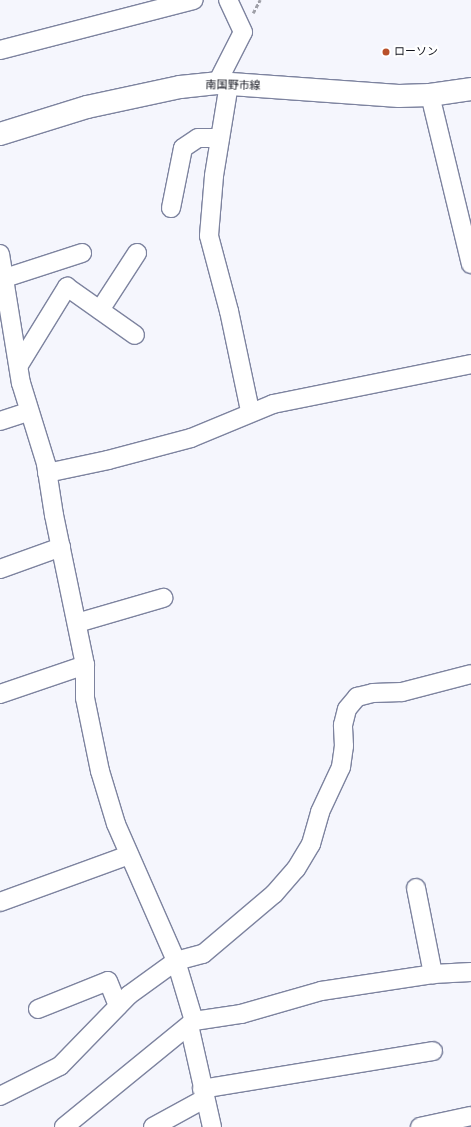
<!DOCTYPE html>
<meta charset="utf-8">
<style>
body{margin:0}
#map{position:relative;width:471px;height:1127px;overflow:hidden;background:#f5f6fd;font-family:Roboto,"Noto Sans JP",sans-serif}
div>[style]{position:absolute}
.path>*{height:2.5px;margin-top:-1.25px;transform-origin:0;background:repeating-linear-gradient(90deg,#9e9fa7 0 4px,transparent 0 6px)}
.roads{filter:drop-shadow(1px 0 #7d839f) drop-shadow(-1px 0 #7d839f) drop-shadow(0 1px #7d839f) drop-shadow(0 -1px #7d839f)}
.minor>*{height:18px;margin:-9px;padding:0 9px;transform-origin:9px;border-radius:9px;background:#fff}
.secondary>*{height:22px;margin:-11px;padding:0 11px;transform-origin:11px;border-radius:11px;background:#fff}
.dots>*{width:11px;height:11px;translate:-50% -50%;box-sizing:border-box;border:2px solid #fff;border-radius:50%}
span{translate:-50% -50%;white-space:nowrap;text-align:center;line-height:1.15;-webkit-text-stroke:4px #fff;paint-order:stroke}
.poi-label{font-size:11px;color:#12141e}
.left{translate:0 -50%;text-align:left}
.street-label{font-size:11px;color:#12141e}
</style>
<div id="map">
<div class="path">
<div style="left:253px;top:13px;width:15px;rotate:-62deg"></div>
</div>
<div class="roads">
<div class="minor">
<div style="left:0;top:50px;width:200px;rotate:-14.5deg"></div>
<div style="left:217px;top:83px;width:57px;rotate:-63deg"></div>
<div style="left:243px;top:32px;width:35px;rotate:-115deg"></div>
<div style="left:229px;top:84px;width:93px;rotate:99.3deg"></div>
<div style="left:214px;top:176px;width:60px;rotate:94.8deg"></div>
<div style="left:209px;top:236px;width:78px;rotate:75.1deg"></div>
<div style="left:229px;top:311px;width:102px;rotate:78.1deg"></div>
<div style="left:430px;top:95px;width:174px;rotate:76.4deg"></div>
<div style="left:171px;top:208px;width:61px;rotate:-78.7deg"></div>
<div style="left:183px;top:148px;width:18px;rotate:-34deg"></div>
<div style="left:198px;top:138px;width:22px"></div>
<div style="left:0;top:254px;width:131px;rotate:80.8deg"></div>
<div style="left:21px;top:383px;width:85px;rotate:72.8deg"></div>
<div style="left:46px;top:464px;width:52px;rotate:81.1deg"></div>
<div style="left:54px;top:515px;width:153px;rotate:78.3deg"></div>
<div style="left:85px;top:665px;width:33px;rotate:90deg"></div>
<div style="left:85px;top:698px;width:75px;rotate:78.4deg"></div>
<div style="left:100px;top:771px;width:55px;rotate:73.2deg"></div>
<div style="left:116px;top:824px;width:150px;rotate:66.3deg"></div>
<div style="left:176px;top:961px;width:63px;rotate:73.3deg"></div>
<div style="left:5px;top:278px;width:81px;rotate:-18deg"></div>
<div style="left:100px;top:310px;width:68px;rotate:-57deg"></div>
<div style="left:19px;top:365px;width:92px;rotate:-58.4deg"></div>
<div style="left:67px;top:287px;width:83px;rotate:35.2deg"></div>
<div style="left:0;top:421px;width:29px;rotate:-18deg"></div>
<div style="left:47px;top:473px;width:62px;rotate:-12deg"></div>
<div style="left:108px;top:460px;width:86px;rotate:-14.8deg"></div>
<div style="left:191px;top:438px;width:89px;rotate:-22.5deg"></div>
<div style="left:273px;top:404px;width:202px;rotate:-11.4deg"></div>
<div style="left:0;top:569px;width:65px;rotate:-19.8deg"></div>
<div style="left:77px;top:623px;width:90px;rotate:-16.2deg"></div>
<div style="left:0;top:694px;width:90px;rotate:-18.8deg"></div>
<div style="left:416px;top:888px;width:88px;rotate:78.8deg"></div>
<div style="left:0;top:902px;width:137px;rotate:-20deg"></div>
<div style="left:38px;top:1009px;width:75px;rotate:-21.8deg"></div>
<div style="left:108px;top:981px;width:27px;rotate:68deg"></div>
<div style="left:189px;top:1025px;width:105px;rotate:77.3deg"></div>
<div style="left:202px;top:1089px;width:234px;rotate:-9.3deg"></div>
<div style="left:0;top:1096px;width:67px;rotate:-26.6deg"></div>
<div style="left:60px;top:1066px;width:99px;rotate:-45.8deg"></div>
<div style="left:129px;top:995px;width:58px;rotate:-35.9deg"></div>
<div style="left:176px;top:961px;width:28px;rotate:-15deg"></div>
<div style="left:203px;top:954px;width:93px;rotate:-40.2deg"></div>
<div style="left:274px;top:894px;width:33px;rotate:-49deg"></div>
<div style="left:296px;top:869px;width:29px;rotate:-59deg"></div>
<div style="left:311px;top:844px;width:33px;rotate:-74deg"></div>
<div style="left:320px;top:812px;width:50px;rotate:-65deg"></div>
<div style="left:341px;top:767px;width:21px;rotate:-82deg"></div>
<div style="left:344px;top:746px;width:21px;rotate:-93deg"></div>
<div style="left:343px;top:725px;width:16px;rotate:-76deg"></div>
<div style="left:347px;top:709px;width:16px;rotate:-50deg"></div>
<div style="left:357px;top:697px;width:16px;rotate:-14deg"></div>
<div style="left:373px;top:693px;width:29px;rotate:-2deg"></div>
<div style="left:402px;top:692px;width:71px;rotate:-14.6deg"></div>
<div style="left:64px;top:1127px;width:168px;rotate:-39.2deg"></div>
<div style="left:194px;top:1021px;width:48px;rotate:-8.5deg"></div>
<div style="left:241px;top:1014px;width:83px;rotate:-16deg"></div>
<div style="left:321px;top:991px;width:113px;rotate:-8.6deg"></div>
<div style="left:433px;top:974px;width:38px;rotate:-3deg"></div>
<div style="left:153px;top:1127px;width:58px;rotate:-28.8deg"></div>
<div style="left:420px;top:1127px;width:52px;rotate:-12.2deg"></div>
</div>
<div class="secondary">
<div style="left:0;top:134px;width:91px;rotate:-17.2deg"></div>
<div style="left:87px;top:107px;width:95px;rotate:-12.1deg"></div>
<div style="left:180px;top:87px;width:37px;rotate:-6deg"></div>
<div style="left:217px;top:83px;width:182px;rotate:4.1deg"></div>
<div style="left:399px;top:96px;width:31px;rotate:-2deg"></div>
<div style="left:430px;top:95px;width:41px;rotate:-8.3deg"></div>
</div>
</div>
<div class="dots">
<div style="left:386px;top:52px;background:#b9512b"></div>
</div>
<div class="poi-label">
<span class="left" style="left:394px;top:52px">ローソン</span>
</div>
<div class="street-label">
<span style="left:233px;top:86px;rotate:1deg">南国野市線</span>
</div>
</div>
